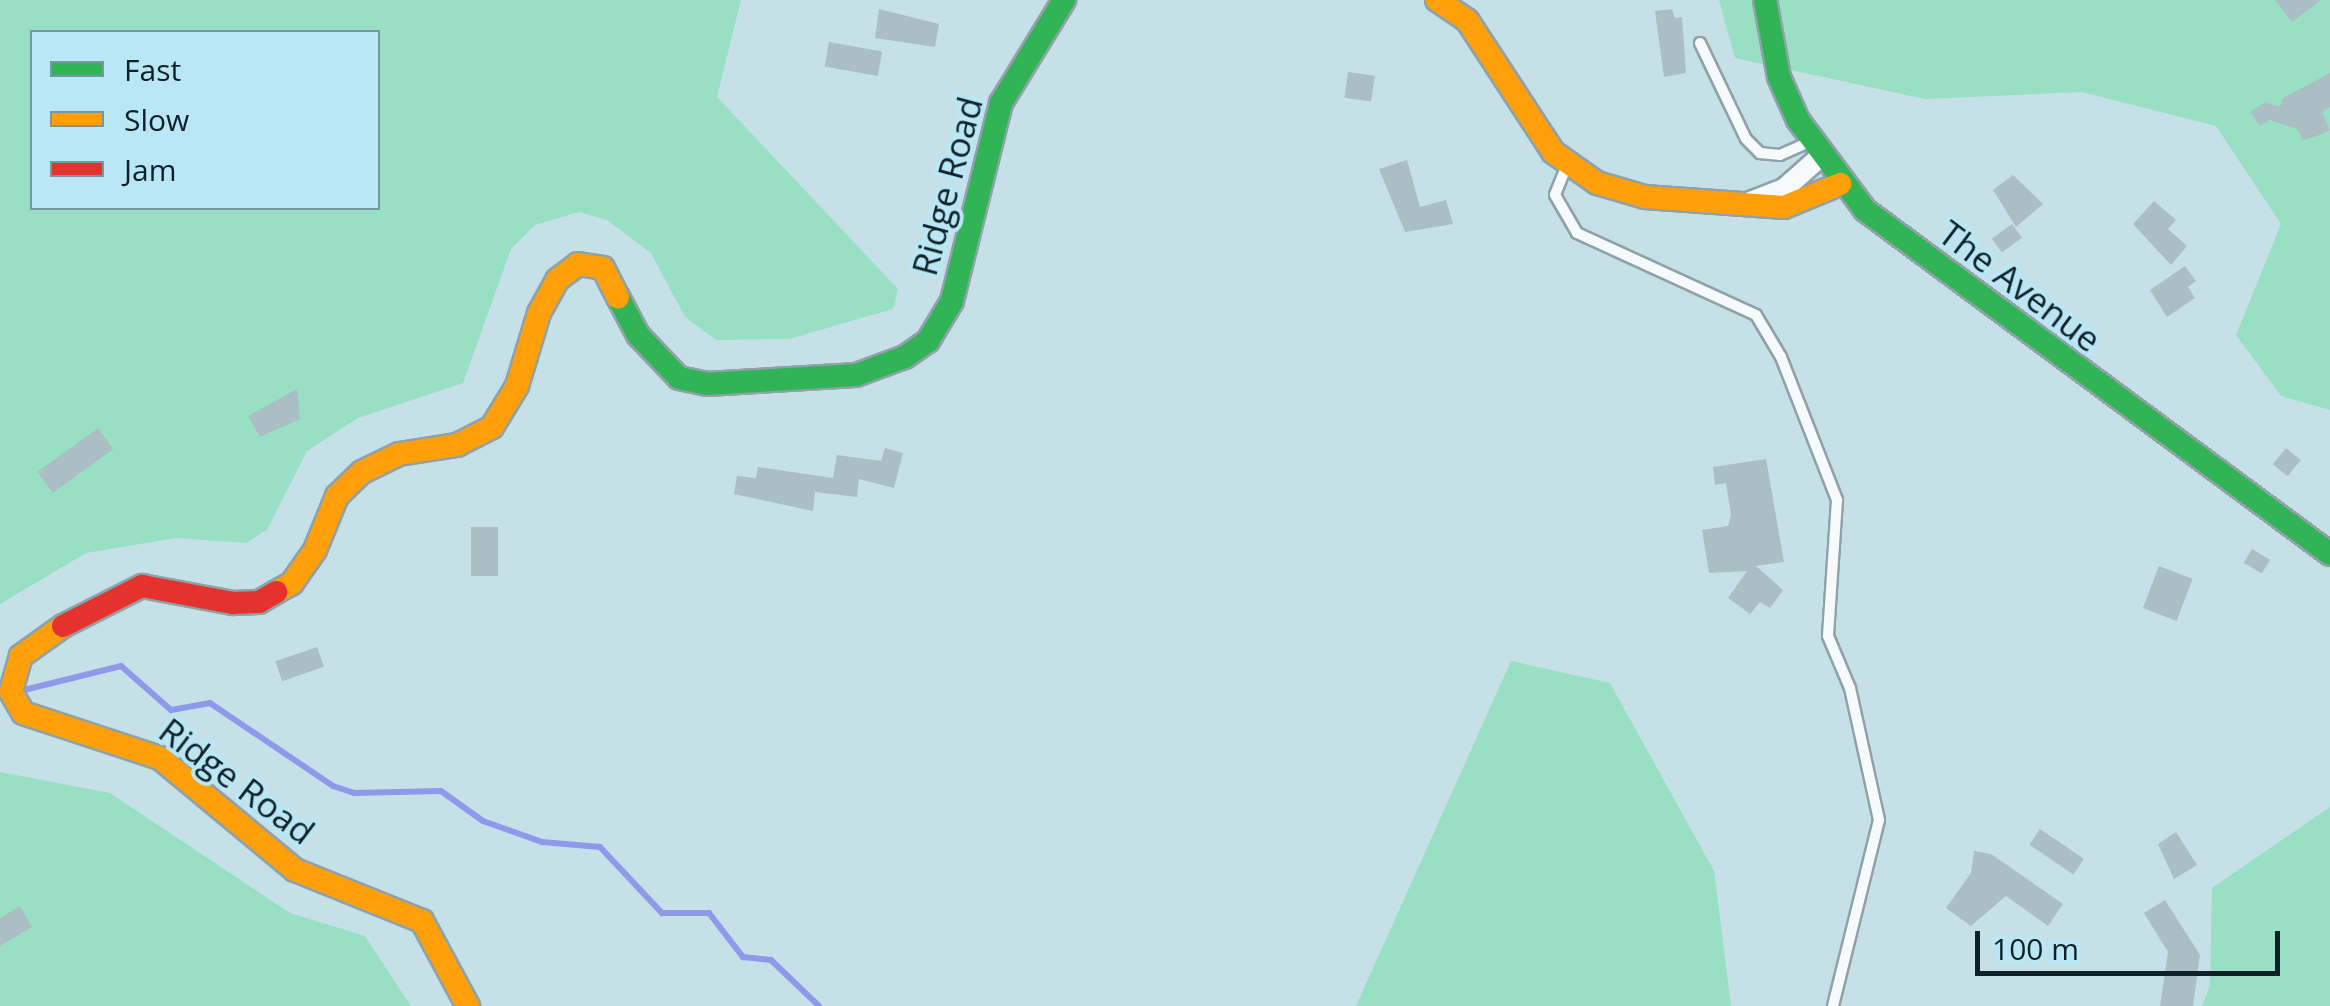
<!DOCTYPE html>
<style>
body{margin:0}
#map{position:relative;width:2330px;height:1006px;overflow:hidden;background:#c6e0e8;font-family:"Open Sans",sans-serif}
div>[style]{position:absolute}
.green>*{inset:0;background:#99dfc4}
.stream>*{height:6px;margin:-3px;padding:0 3px;transform-origin:3px;border-radius:3px;background:#8e9ae9}
.building>*{inset:0;background:#aabec4;transform-origin:0 0}
.roads{filter:drop-shadow(2px 0 #8ea2a8) drop-shadow(-2px 0 #8ea2a8) drop-shadow(0 2px #8ea2a8) drop-shadow(0 -2px #8ea2a8)}
.lane>*{height:10px;margin:-5px;padding:0 5px;transform-origin:5px;border-radius:5px;background:#f6fafc}
.street>*{height:20px;margin:-10px;padding:0 10px;transform-origin:10px;border-radius:10px;background:#f6fafc}
.fast>*{height:22px;margin:-11px;padding:0 11px;transform-origin:11px;border-radius:11px;background:#30b455}
.slow>*{height:22px;margin:-11px;padding:0 11px;transform-origin:11px;border-radius:11px;background:#ff9f0a}
.jam>*{height:22px;margin:-11px;padding:0 11px;transform-origin:11px;border-radius:11px;background:#e5322d}
span{translate:-50% -50%;white-space:nowrap;text-align:center;line-height:1.15;-webkit-text-stroke:8px #b9e7f5;paint-order:stroke}
.street-label{font-size:35px;color:#0f2127}
.legend{position:absolute;left:30px;top:30px;width:350px;height:180px;box-sizing:border-box;background:#b9e7f5;border:2px solid #7598a3;margin:0;padding:12px 18px;list-style:none;font-size:30px;color:#0f2127}
.legend li{display:flex;align-items:center;gap:20px;height:50px}
.legend b{width:50px;border:2px solid #7598a3}
.scale{position:absolute;left:1975px;top:931px;width:305px;height:45px;box-sizing:border-box;border:5px solid #0f2127;border-top:0;padding-left:12px;font-size:30px;line-height:35px;white-space:nowrap;color:#0f2127;-webkit-text-stroke:8px #b9e7f5;paint-order:stroke}
</style>
<div id="map">
<div class="green">
<div style="clip-path:polygon(evenodd,0 0,741px 0,717px 97px,898px 289px,893px 309px,789px 339px,716px 340px,685px 317px,651px 253px,607px 220px,579px 212px,535px 225px,511px 249px,463px 383px,358px 418px,307px 451px,267px 530px,246px 543px,176px 538px,86px 553px,0 604px,0 0,32px 32px,378px 32px,378px 208px,32px 208px,32px 32px)"></div>
<div style="clip-path:polygon(1719px 0,2330px 0,2330px 410px,2281px 396px,2236px 335px,2281px 224px,2216px 126px,2082px 92px,1925px 99px,1735px 58px)"></div>
<div style="clip-path:polygon(1511px 661px,1610px 683px,1714px 871px,1731px 1006px,1356px 1006px)"></div>
<div style="clip-path:polygon(0 772px,110px 793px,290px 913px,365px 936px,411px 1006px,0 1006px)"></div>
<div style="clip-path:polygon(2330px 807px,2330px 1006px,2202px 1006px,2210px 985px,2212px 888px)"></div>
</div>
<div class="stream">
<div style="left:24px;top:690px;width:100px;rotate:-13.9deg"></div>
<div style="left:121px;top:666px;width:67px;rotate:41.3deg"></div>
<div style="left:171px;top:710px;width:40px;rotate:-10deg"></div>
<div style="left:210px;top:703px;width:148px;rotate:34deg"></div>
<div style="left:333px;top:786px;width:22px;rotate:18deg"></div>
<div style="left:354px;top:793px;width:87px;rotate:-1.3deg"></div>
<div style="left:441px;top:791px;width:52px;rotate:35.5deg"></div>
<div style="left:483px;top:821px;width:63px;rotate:19.6deg"></div>
<div style="left:542px;top:842px;width:58px;rotate:4.9deg"></div>
<div style="left:600px;top:847px;width:91px;rotate:46.8deg"></div>
<div style="left:662px;top:913px;width:47px"></div>
<div style="left:709px;top:913px;width:56px;rotate:52.3deg"></div>
<div style="left:743px;top:957px;width:28px;rotate:6deg"></div>
<div style="left:771px;top:960px;width:66px;rotate:43.8deg"></div>
</div>
<div class="building">
<div style="clip-path:polygon(2275px 0,2321px 0,2292px 22px)"></div>
<div style="clip-path:polygon(879px 9px,939px 24px,935px 47px,875px 38px)"></div>
<div style="clip-path:polygon(1672px 9px,1675px 18px,1682px 17px,1686px 73px,1664px 77px,1655px 11px)"></div>
<div style="left:829px;top:42px;width:54px;height:25px;rotate:10deg"></div>
<div style="left:1348px;top:72px;width:27px;height:26px;rotate:8deg"></div>
<div style="clip-path:polygon(2330px 73px,2330px 107px,2322px 112px,2330px 130px,2317px 136px,2303px 140px,2297px 129px,2270px 120px,2260px 126px,2250px 112px,2265px 102px,2280px 107px,2283px 98px)"></div>
<div style="clip-path:polygon(1407px 160px,1420px 207px,1446px 200px,1453px 224px,1405px 232px,1379px 169px)"></div>
<div style="clip-path:polygon(2013px 175px,2043px 204px,2016px 227px,1993px 190px)"></div>
<div style="clip-path:polygon(2154px 201px,2176px 220px,2168px 229px,2187px 246px,2171px 265px,2133px 224px)"></div>
<div style="left:2012px;top:224px;width:17px;height:25px;rotate:54deg"></div>
<div style="clip-path:polygon(2185px 266px,2196px 281px,2188px 287px,2195px 298px,2167px 317px,2150px 290px)"></div>
<div style="clip-path:polygon(297px 389px,300px 419px,260px 437px,248px 416px)"></div>
<div style="left:98px;top:428px;width:26px;height:75px;rotate:54deg"></div>
<div style="clip-path:polygon(885px 448px,903px 453px,894px 488px,859px 479px,857px 497px,815px 492px,813px 511px,734px 494px,737px 476px,756px 478px,758px 467px,833px 478px,837px 455px,881px 461px)"></div>
<div style="left:2286px;top:448px;width:19px;height:21px;rotate:39deg"></div>
<div style="clip-path:polygon(1766px 459px,1784px 562px,1756px 566px,1783px 590px,1770px 608px,1760px 602px,1750px 614px,1728px 598px,1747px 571px,1709px 573px,1702px 530px,1728px 526px,1731px 515px,1726px 483px,1715px 485px,1713px 467px)"></div>
<div style="left:471px;top:527px;width:27px;height:49px"></div>
<div style="left:2252px;top:549px;width:21px;height:16px;rotate:31deg"></div>
<div style="left:2159px;top:566px;width:36px;height:45px;rotate:21deg"></div>
<div style="left:317px;top:647px;width:21px;height:44px;rotate:71deg"></div>
<div style="left:2040px;top:829px;width:53px;height:19px;rotate:34deg"></div>
<div style="clip-path:polygon(2176px 832px,2197px 865px,2174px 879px,2158px 844px)"></div>
<div style="clip-path:polygon(1974px 851px,1991px 854px,2063px 904px,2048px 926px,2006px 896px,1971px 926px,1946px 908px,1971px 873px)"></div>
<div style="clip-path:polygon(2165px 900px,2200px 955px,2193px 1006px,2160px 1006px,2168px 952px,2144px 913px)"></div>
<div style="clip-path:polygon(20px 906px,32px 927px,0 946px,0 918px)"></div>
</div>
<div class="roads">
<div class="lane">
<div style="left:1700px;top:43px;width:106px;rotate:64.4deg"></div>
<div style="left:1746px;top:139px;width:20px;rotate:45deg"></div>
<div style="left:1760px;top:153px;width:20px;rotate:6deg"></div>
<div style="left:1780px;top:155px;width:32px;rotate:-24deg"></div>
<div style="left:1567px;top:165px;width:32px;rotate:112deg"></div>
<div style="left:1555px;top:195px;width:44px;rotate:59.9deg"></div>
<div style="left:1577px;top:233px;width:197px;rotate:24.6deg"></div>
<div style="left:1756px;top:315px;width:49px;rotate:59.2deg"></div>
<div style="left:1781px;top:357px;width:154px;rotate:68.6deg"></div>
<div style="left:1837px;top:500px;width:136px;rotate:93.8deg"></div>
<div style="left:1828px;top:636px;width:56px;rotate:67.1deg"></div>
<div style="left:1850px;top:688px;width:135px;rotate:77.6deg"></div>
<div style="left:1879px;top:820px;width:192px;rotate:103.9deg"></div>
</div>
<div class="street">
<div style="left:1750px;top:202px;width:36px;rotate:-21deg"></div>
<div style="left:1784px;top:189px;width:48px;rotate:-41.6deg"></div>
</div>
<div class="fast">
<div style="left:1765px;top:0;width:78px;rotate:79.7deg"></div>
<div style="left:1779px;top:77px;width:47px;rotate:66.2deg"></div>
<div style="left:1798px;top:120px;width:112px;rotate:53.3deg"></div>
<div style="left:1865px;top:210px;width:578px;rotate:36.49deg"></div>
<div style="left:618px;top:297px;width:43px;rotate:62.2deg"></div>
<div style="left:638px;top:335px;width:59px;rotate:46.4deg"></div>
<div style="left:679px;top:378px;width:29px;rotate:12deg"></div>
<div style="left:707px;top:384px;width:149px;rotate:-3.5deg"></div>
<div style="left:856px;top:375px;width:52px;rotate:-20.2deg"></div>
<div style="left:905px;top:357px;width:28px;rotate:-35deg"></div>
<div style="left:928px;top:341px;width:47px;rotate:-59deg"></div>
<div style="left:952px;top:301px;width:204px;rotate:-76.1deg"></div>
<div style="left:1001px;top:103px;width:121px;rotate:-58.5deg"></div>
</div>
<div class="slow">
<div style="left:1437px;top:0;width:36px;rotate:34deg"></div>
<div style="left:1467px;top:20px;width:158px;rotate:56.9deg"></div>
<div style="left:1553px;top:152px;width:54px;rotate:35.2deg"></div>
<div style="left:1597px;top:183px;width:50px;rotate:16.3deg"></div>
<div style="left:1645px;top:197px;width:139px;rotate:4.1deg"></div>
<div style="left:1784px;top:207px;width:61px;rotate:-22.3deg"></div>
<div style="left:276px;top:592px;width:18px;rotate:-29deg"></div>
<div style="left:292px;top:583px;width:40px;rotate:-55.1deg"></div>
<div style="left:315px;top:550px;width:58px;rotate:-67.8deg"></div>
<div style="left:337px;top:496px;width:35px;rotate:-44deg"></div>
<div style="left:362px;top:472px;width:41px;rotate:-25.9deg"></div>
<div style="left:399px;top:454px;width:59px;rotate:-8.8deg"></div>
<div style="left:457px;top:445px;width:39px;rotate:-27deg"></div>
<div style="left:492px;top:427px;width:48px;rotate:-58.6deg"></div>
<div style="left:517px;top:386px;width:76px;rotate:-73.2deg"></div>
<div style="left:539px;top:313px;width:38px;rotate:-61deg"></div>
<div style="left:557px;top:280px;width:26px;rotate:-37deg"></div>
<div style="left:578px;top:264px;width:25px;rotate:9deg"></div>
<div style="left:603px;top:268px;width:33px;rotate:63deg"></div>
<div style="left:63px;top:626px;width:52px;rotate:144.5deg"></div>
<div style="left:21px;top:656px;width:37px;rotate:106deg"></div>
<div style="left:11px;top:692px;width:24px;rotate:60deg"></div>
<div style="left:23px;top:713px;width:144px;rotate:18.2deg"></div>
<div style="left:160px;top:758px;width:175px;rotate:39.7deg"></div>
<div style="left:295px;top:870px;width:137px;rotate:21.9deg"></div>
<div style="left:422px;top:921px;width:97px;rotate:61.6deg"></div>
</div>
<div class="jam">
<div style="left:63px;top:626px;width:89px;rotate:-26.9deg"></div>
<div style="left:142px;top:586px;width:93px;rotate:10.6deg"></div>
<div style="left:233px;top:603px;width:26px;rotate:-2deg"></div>
<div style="left:259px;top:602px;width:20px;rotate:-30deg"></div>
</div>
</div>
<div class="street-label">
<span style="left:947px;top:186px;rotate:-75deg">Ridge Road</span>
<span style="left:2020px;top:286px;rotate:37deg">The Avenue</span>
<span style="left:237px;top:781px;rotate:37deg">Ridge Road</span>
</div>
<ul class="legend">
<li><b style="height:12px;background:#30b455"></b>Fast</li>
<li><b style="height:12px;background:#ff9f0a"></b>Slow</li>
<li><b style="height:12px;background:#e5322d"></b>Jam</li>
</ul>
<div class="scale">100 m</div>
</div>
